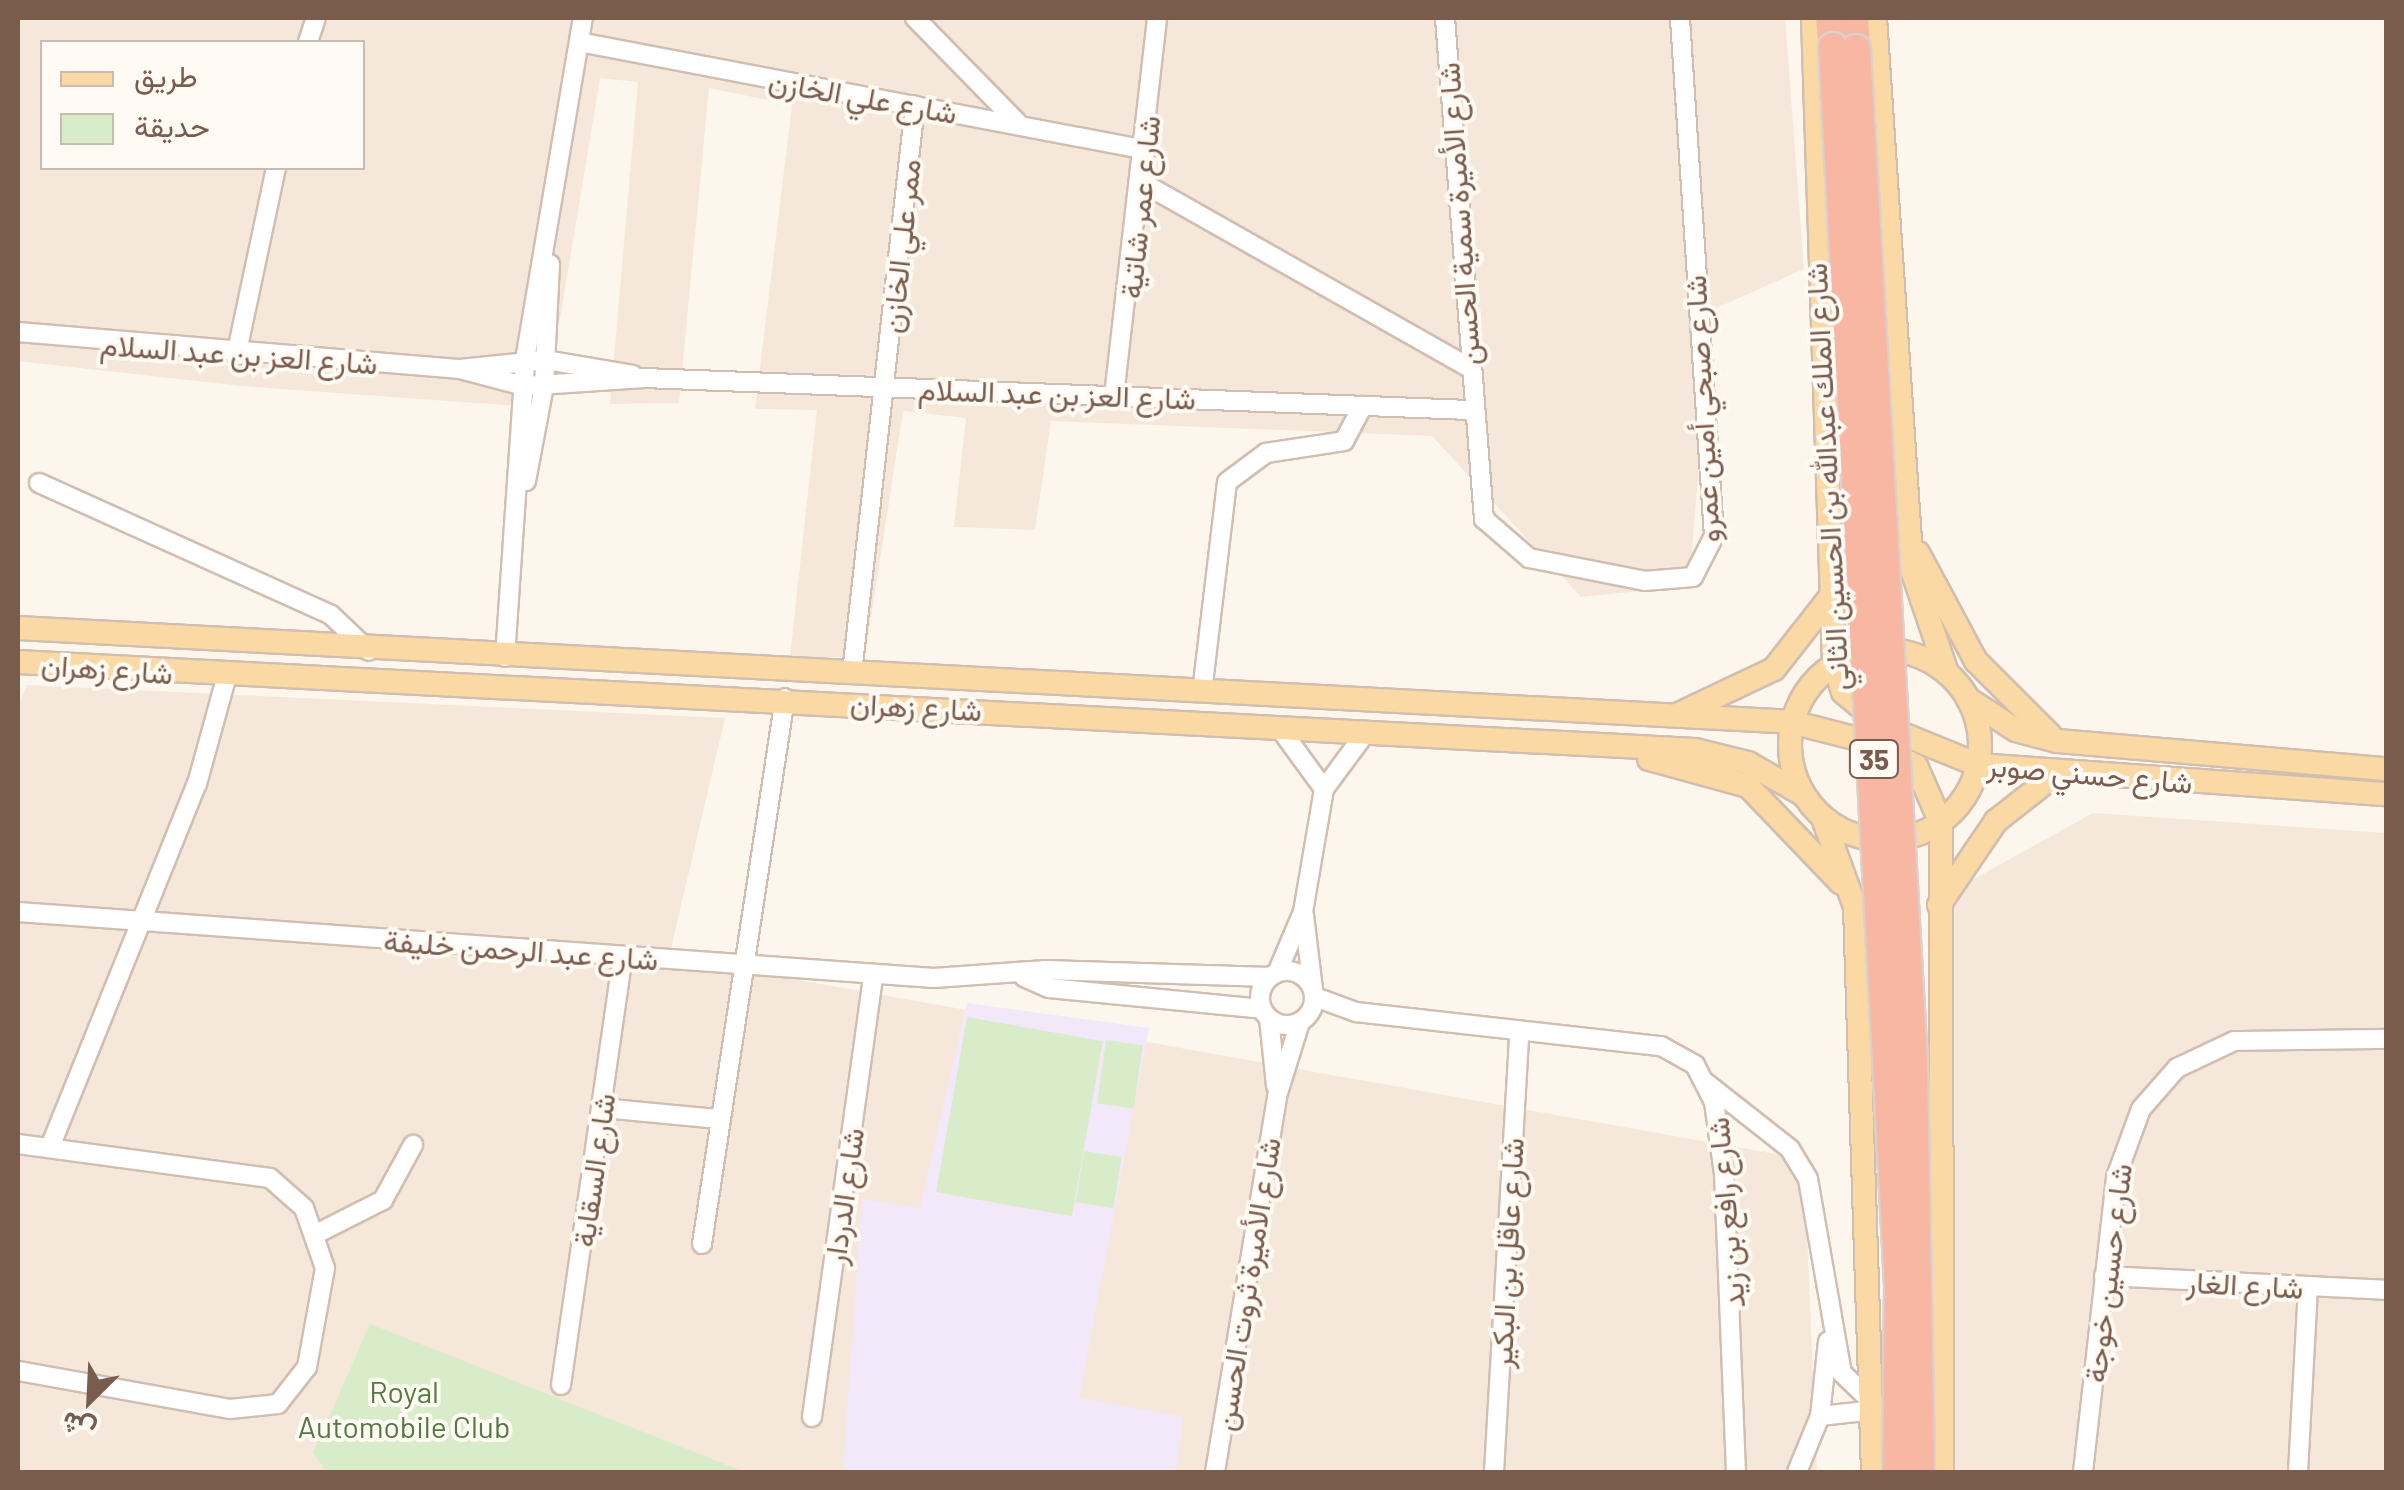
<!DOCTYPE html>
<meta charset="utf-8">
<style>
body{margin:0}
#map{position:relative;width:2404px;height:1490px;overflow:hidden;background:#fdf6ec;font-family:Barlow,Vazirmatn,sans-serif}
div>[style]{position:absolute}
.residential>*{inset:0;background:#f5e8da}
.education>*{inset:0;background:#f3e8fa}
.green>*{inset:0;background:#d8ecc9;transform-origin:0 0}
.roads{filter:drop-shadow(2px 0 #d1beb0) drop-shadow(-2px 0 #d1beb0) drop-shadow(0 2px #d1beb0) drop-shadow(0 -2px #d1beb0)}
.minor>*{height:18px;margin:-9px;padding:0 9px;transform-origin:9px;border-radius:9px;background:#fff}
.minor>.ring{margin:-9px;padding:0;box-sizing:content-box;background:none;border:18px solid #fff;border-radius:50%}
.major>*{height:22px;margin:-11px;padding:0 11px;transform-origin:11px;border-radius:11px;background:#fbd9a5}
.major>.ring{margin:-11px;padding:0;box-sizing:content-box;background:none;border:22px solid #fbd9a5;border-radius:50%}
.highway>*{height:28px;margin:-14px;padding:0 14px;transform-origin:14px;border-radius:14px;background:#f7b7a3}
.bridges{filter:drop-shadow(2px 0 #dad1cd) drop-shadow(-2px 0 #dad1cd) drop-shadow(0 2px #dad1cd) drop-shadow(0 -2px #dad1cd)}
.highway-bridge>*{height:28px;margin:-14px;padding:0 14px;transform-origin:14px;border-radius:14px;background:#f7b7a3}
span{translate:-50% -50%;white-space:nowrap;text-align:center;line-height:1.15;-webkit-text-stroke:8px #fffaf3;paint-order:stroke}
.shield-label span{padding:2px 8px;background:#fffaf3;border:2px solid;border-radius:8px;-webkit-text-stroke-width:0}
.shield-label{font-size:28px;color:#7a5c4d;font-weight:700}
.street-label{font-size:30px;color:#7a5c4d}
.park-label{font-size:30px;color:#537a41}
.frame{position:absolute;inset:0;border:20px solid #7a5c4d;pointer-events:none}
.legend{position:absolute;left:40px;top:40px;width:325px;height:130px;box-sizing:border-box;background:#fffaf3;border:2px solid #cabbb1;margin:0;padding:12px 18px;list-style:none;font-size:30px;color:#7a5c4d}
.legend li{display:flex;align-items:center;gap:20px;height:50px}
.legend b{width:50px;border:2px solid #cabbb1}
.north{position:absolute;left:40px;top:1350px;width:100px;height:100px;-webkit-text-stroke:8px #fffaf3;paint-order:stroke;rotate:204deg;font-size:28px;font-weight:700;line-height:40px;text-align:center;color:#7a5c4d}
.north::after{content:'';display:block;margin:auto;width:35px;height:45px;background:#7a5c4d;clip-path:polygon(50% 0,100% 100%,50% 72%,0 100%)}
</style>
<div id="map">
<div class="residential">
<div style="clip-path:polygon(evenodd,18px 18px,1785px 18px,1804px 269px,1712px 310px,1689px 586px,1581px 597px,1432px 436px,1051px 421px,1035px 530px,954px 527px,966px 418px,903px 411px,865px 657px,790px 657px,817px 410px,755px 409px,792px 105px,709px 88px,679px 403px,610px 404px,638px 82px,600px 78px,545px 408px,241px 386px,18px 361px,18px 18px,42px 42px,362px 42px,362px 168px,42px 168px,42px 42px)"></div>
<div style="clip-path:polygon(27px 685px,725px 718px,669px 957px,1804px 1159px,1817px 1472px,18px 1472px,18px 706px)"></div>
<div style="clip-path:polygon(2093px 813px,2386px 833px,2386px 1472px,1953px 1472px,1937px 934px,1961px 886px)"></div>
</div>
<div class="education">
<div style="clip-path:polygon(967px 1003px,1149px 1028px,1079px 1398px,1183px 1417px,1176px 1472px,843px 1472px,862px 1199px,920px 1208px)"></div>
</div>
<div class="green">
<div style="left:967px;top:1017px;width:138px;height:178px;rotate:10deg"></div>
<div style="left:1106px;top:1040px;width:37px;height:64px;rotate:8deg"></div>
<div style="left:1084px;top:1151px;width:38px;height:52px;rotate:9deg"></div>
<div style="clip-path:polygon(370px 1324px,745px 1472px,327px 1472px,313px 1453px)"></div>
</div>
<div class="roads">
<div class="minor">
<div style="left:915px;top:18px;width:146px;rotate:45.6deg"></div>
<div style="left:1445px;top:18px;width:503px;rotate:85.55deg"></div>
<div style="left:1484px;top:519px;width:60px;rotate:40.9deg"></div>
<div style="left:1529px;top:558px;width:118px;rotate:11.2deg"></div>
<div style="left:1645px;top:581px;width:48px;rotate:-4.8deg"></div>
<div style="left:1693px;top:577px;width:46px;rotate:-62.9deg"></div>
<div style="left:1714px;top:536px;width:519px;rotate:-93.76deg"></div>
<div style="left:308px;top:42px;width:25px;rotate:-72deg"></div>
<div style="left:579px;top:42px;width:578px;rotate:10.77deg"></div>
<div style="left:1143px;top:183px;width:376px;rotate:29.5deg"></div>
<div style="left:18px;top:332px;width:444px;rotate:4.8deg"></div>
<div style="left:460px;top:369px;width:86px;rotate:-6deg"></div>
<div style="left:546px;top:360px;width:88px;rotate:9.8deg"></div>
<div style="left:236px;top:356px;width:192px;rotate:-78deg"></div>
<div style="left:460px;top:369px;width:66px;rotate:14.9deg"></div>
<div style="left:524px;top:386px;width:120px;rotate:-3.8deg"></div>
<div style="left:644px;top:378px;width:828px;rotate:2.22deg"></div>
<div style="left:1114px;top:396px;width:380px;rotate:-83.5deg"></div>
<div style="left:526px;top:481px;width:97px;rotate:-79.3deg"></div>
<div style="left:544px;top:386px;width:122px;rotate:-87.2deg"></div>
<div style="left:39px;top:483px;width:320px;rotate:24.3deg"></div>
<div style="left:331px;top:615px;width:52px;rotate:43.5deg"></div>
<div style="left:505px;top:657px;width:298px;rotate:-86.1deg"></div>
<div style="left:525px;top:360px;width:347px;rotate:-80.4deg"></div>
<div style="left:852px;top:673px;width:571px;rotate:-83.67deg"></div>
<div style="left:1202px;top:692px;width:211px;rotate:-83.2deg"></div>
<div style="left:1227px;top:482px;width:49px;rotate:-36.6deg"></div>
<div style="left:1266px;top:453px;width:79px;rotate:-8.7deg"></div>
<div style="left:1344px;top:441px;width:40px;rotate:-62deg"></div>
<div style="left:1281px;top:730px;width:73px;rotate:53.9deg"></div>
<div style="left:18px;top:912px;width:918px;rotate:4.12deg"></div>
<div style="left:934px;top:978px;width:112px;rotate:-4.1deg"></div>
<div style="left:1046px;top:970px;width:224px;rotate:1.8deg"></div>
<div style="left:1304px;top:915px;width:75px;rotate:83.1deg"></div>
<div class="ring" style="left:1260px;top:971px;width:36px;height:36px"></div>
<div style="left:1277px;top:973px;width:66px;rotate:-66.9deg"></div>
<div style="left:1303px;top:912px;width:125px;rotate:-80.3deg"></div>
<div style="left:1324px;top:789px;width:67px;rotate:-53.5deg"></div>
<div style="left:1024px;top:977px;width:27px;rotate:24deg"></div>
<div style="left:1049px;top:988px;width:214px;rotate:5.6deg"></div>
<div style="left:1315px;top:997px;width:44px;rotate:20.1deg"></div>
<div style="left:1356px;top:1012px;width:307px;rotate:6.4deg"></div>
<div style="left:1661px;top:1046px;width:39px;rotate:29deg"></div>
<div style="left:1695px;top:1065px;width:42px;rotate:62.8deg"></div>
<div style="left:1714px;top:1102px;width:73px;rotate:82.1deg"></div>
<div style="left:1724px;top:1174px;width:298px;rotate:87.7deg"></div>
<div style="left:1269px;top:1018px;width:68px;rotate:84.1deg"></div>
<div style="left:1705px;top:1082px;width:108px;rotate:38.2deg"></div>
<div style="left:1790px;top:1149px;width:35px;rotate:59deg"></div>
<div style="left:1808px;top:1179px;width:197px;rotate:80.1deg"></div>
<div style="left:1842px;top:1373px;width:43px;rotate:44.1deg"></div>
<div style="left:602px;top:1108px;width:117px;rotate:5.4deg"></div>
<div style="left:18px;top:1144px;width:254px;rotate:7.7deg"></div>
<div style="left:270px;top:1178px;width:45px;rotate:41.4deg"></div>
<div style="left:304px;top:1208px;width:64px;rotate:70.7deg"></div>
<div style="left:325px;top:1268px;width:101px;rotate:100.3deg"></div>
<div style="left:307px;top:1367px;width:47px;rotate:128.1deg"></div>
<div style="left:278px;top:1404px;width:48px;rotate:174.1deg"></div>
<div style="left:230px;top:1409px;width:215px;rotate:-169.8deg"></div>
<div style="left:50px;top:1147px;width:392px;rotate:-68deg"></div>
<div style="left:197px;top:784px;width:113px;rotate:-74.6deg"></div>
<div style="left:318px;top:1233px;width:73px;rotate:-26.9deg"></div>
<div style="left:383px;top:1200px;width:63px;rotate:-61.4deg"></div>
<div style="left:702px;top:1244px;width:552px;rotate:-81.36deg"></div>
<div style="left:2104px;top:1276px;width:282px;rotate:2.8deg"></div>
<div style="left:561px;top:1385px;width:433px;rotate:-81.8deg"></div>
<div style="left:1820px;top:1416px;width:54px;rotate:-6.3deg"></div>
<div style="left:812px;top:1417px;width:446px;rotate:-82.1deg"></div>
<div style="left:1215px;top:1472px;width:381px;rotate:-80.6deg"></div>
<div style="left:1277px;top:1096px;width:77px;rotate:-72.7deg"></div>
<div style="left:1494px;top:1472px;width:440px;rotate:-86.7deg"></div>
<div style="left:1797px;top:1472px;width:61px;rotate:-67.7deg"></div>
<div style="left:1820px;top:1416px;width:75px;rotate:-83.9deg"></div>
<div style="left:2083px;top:1472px;width:297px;rotate:-83.6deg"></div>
<div style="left:2116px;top:1177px;width:72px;rotate:-69.8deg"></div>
<div style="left:2141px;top:1109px;width:55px;rotate:-48.7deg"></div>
<div style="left:2177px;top:1068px;width:63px;rotate:-25.3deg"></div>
<div style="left:2234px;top:1041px;width:152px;rotate:-0.8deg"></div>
<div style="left:2298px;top:1472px;width:185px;rotate:-86.9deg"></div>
</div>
<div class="major">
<div style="left:1813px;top:18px;width:646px;rotate:88.14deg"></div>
<div style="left:1834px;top:664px;width:29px;rotate:72deg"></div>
<div style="left:1843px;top:692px;width:55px;rotate:39.8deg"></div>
<div style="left:1885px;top:727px;width:100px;rotate:22.2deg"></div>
<div style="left:1978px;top:765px;width:409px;rotate:4.1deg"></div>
<div style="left:1875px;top:18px;width:553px;rotate:86.17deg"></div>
<div style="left:1912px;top:570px;width:109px;rotate:71.2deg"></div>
<div style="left:1918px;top:553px;width:123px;rotate:61.8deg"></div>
<div style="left:1976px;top:661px;width:105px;rotate:45deg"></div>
<div style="left:18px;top:628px;width:1775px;rotate:3.03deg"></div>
<div style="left:1791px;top:722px;width:81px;rotate:14.2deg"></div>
<div style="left:1870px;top:742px;width:52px;rotate:27.6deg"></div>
<div style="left:1916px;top:766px;width:62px;rotate:66.3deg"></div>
<div style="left:1941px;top:823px;width:649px;rotate:89.91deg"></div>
<div class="ring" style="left:1790px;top:650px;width:168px;height:168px"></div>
<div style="left:18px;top:662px;width:1679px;rotate:3deg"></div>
<div style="left:1695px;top:750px;width:55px;rotate:13.8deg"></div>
<div style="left:1748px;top:763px;width:64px;rotate:29.7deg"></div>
<div style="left:1968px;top:699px;width:57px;rotate:32.9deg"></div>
<div style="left:2016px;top:730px;width:42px;rotate:15deg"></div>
<div style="left:2057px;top:741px;width:330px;rotate:4.9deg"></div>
<div style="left:1677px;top:715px;width:107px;rotate:-25.4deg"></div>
<div style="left:1774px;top:669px;width:94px;rotate:-51.9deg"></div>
<div style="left:1649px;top:759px;width:103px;rotate:15.3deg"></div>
<div style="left:1748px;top:786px;width:134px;rotate:46.2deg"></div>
<div style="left:1823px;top:818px;width:95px;rotate:70.2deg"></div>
<div style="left:1855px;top:907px;width:565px;rotate:88.18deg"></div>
<div style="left:1939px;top:905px;width:102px;rotate:-55.8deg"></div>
<div style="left:1996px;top:821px;width:76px;rotate:-38.1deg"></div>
</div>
<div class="highway">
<div style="left:1830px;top:18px;width:29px;rotate:84deg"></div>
<div style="left:1854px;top:18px;width:31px;rotate:86deg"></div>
</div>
</div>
<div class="bridges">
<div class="highway-bridge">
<div style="left:1833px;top:47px;width:1240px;rotate:86.95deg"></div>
<div style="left:1899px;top:1285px;width:187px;rotate:90.6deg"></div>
<div style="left:1856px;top:49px;width:1016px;rotate:86.78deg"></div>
<div style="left:1913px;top:1063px;width:409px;rotate:89deg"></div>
</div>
</div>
<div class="shield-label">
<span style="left:1874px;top:759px">35</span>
</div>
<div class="street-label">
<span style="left:863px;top:96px;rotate:10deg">شارع علي الخازن</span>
<span style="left:1139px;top:207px;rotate:-84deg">شارع عمر شاتية</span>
<span style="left:1458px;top:214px;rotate:-94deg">شارع الأميرة سمية الحسن</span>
<span style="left:900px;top:246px;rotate:-84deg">ممر علي الخازن</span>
<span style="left:239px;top:353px;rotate:4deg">شارع العز بن عبد السلام</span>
<span style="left:1057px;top:393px;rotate:2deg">شارع العز بن عبد السلام</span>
<span style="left:1701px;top:409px;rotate:-93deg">شارع صبحي أمين عمرو</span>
<span style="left:1826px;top:477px;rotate:-93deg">شارع الملك عبدالله بن الحسين الثاني</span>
<span style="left:107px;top:668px;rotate:4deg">شارع زهران</span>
<span style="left:916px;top:706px;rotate:3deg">شارع زهران</span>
<span style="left:2090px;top:773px;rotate:5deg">شارع حسني صوبر</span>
<span style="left:521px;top:949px;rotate:4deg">شارع عبد الرحمن خليفة</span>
<span style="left:593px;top:1170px;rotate:-82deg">شارع السقاية</span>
<span style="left:843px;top:1196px;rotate:-82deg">شارع الدردار</span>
<span style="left:1725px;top:1213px;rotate:-95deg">شارع رافع بن زيد</span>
<span style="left:1506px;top:1253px;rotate:-87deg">شارع عاقل بن البكير</span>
<span style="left:2107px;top:1273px;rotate:-83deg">شارع حسين خوجة</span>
<span style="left:1246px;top:1284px;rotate:-81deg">شارع الأميرة ثروت الحسن</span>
<span style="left:2245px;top:1284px;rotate:3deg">شارع الغار</span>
</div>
<div class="park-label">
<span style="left:404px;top:1408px">Royal<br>Automobile Club</span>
</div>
<div class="frame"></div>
<ul class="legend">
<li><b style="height:12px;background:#fbd9a5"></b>طريق</li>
<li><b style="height:28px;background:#d8ecc9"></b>حديقة</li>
</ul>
<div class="north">ش</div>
</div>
